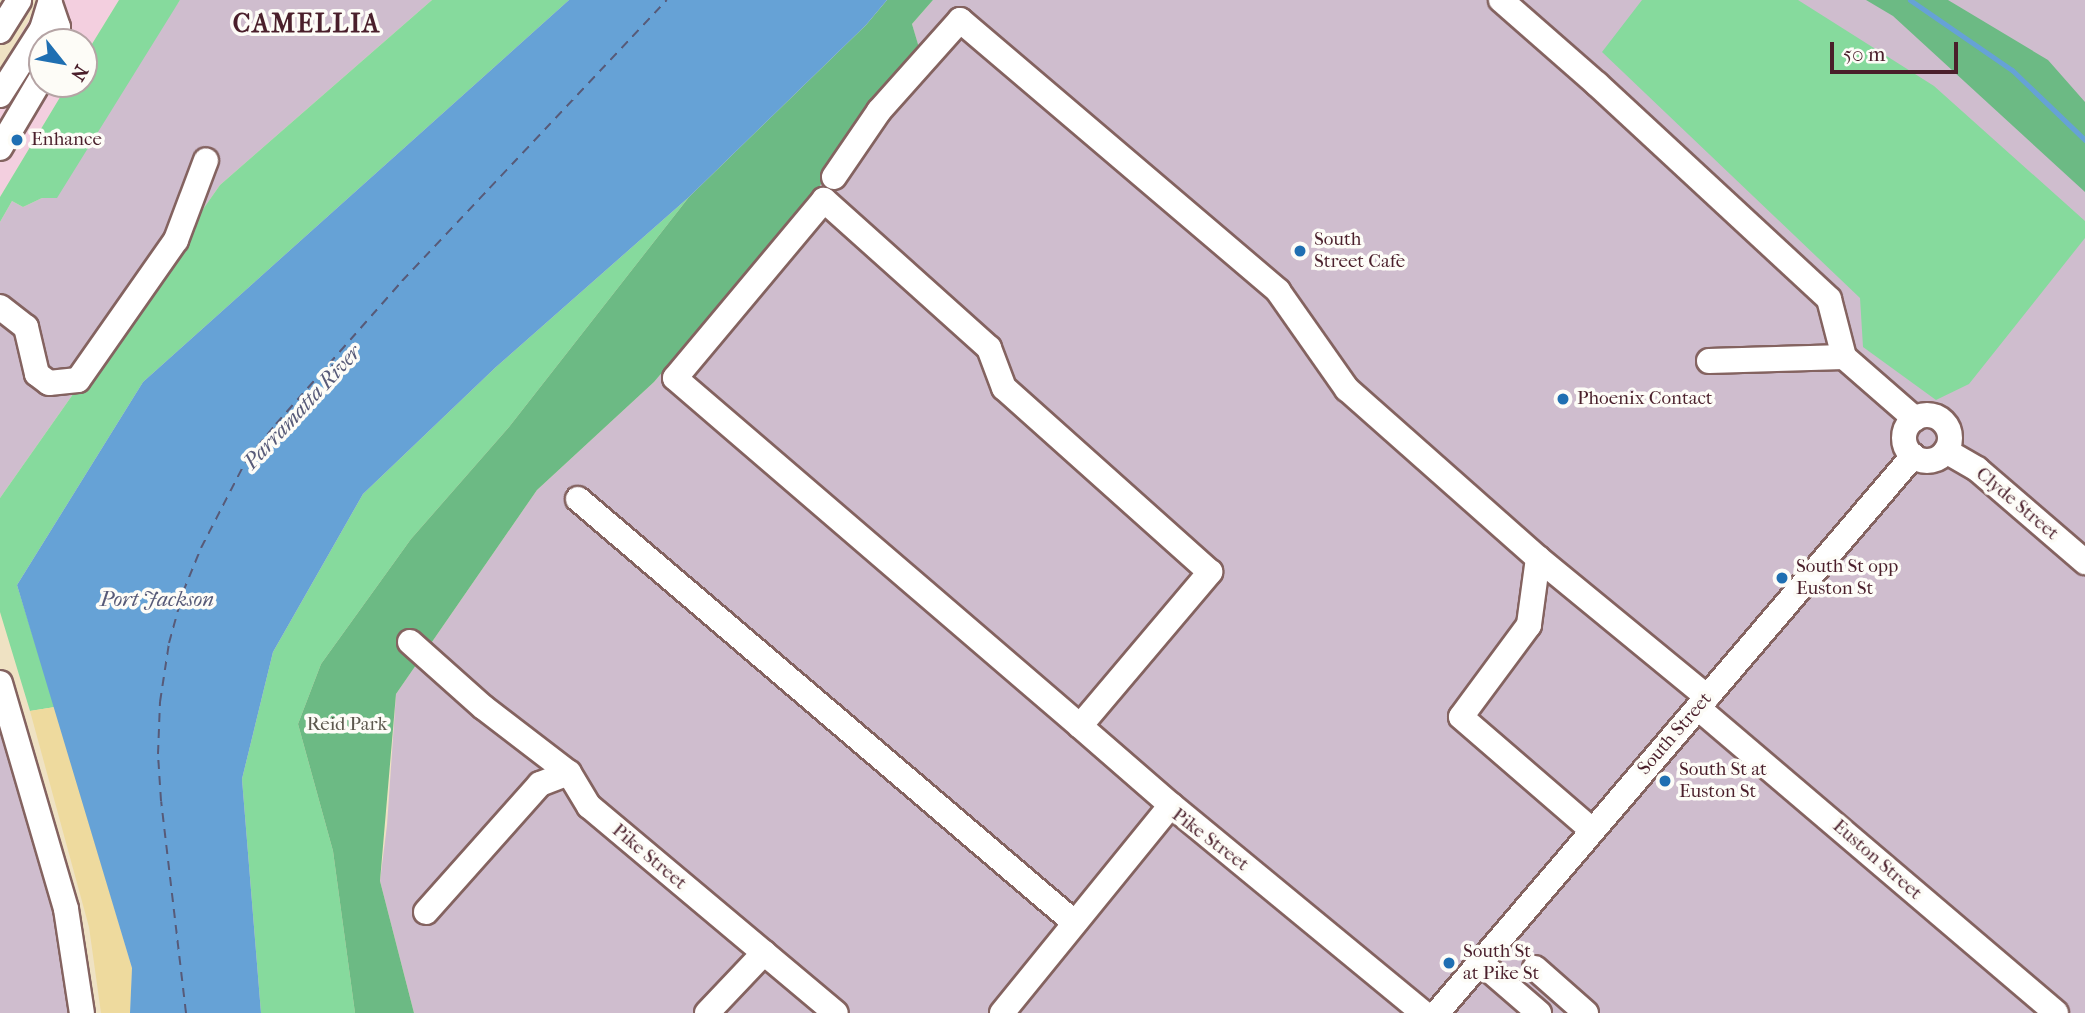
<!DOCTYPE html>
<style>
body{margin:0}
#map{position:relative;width:2085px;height:1013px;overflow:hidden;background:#efe2c3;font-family:"IM FELL French Canon",serif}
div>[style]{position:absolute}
.built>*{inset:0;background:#f3cfdf}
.industrial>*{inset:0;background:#cfbdce}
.green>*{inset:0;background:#86da9d}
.forest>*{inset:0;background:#6cba84}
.sand>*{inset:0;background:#eeda9e}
.water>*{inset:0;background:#66a2d6}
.stream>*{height:5px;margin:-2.5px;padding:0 2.5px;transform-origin:2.5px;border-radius:2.5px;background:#66a2d6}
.ferry>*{height:2px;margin-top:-1px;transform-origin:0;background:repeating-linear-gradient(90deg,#575a78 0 9px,transparent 0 16px)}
.roads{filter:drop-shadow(2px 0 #846360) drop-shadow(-2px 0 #846360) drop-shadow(0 2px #846360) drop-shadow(0 -2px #846360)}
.minor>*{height:24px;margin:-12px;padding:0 12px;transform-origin:12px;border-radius:12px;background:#fff}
.minor>.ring{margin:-12px;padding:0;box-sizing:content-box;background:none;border:24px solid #fff;border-radius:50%}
.dots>*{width:19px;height:19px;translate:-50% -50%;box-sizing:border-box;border:4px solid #fdfcf7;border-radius:50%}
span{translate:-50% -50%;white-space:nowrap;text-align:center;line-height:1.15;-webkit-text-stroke:7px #fdfcf7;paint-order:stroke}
.poi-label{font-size:19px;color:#4a1f2b}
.left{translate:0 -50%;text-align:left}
.street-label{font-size:19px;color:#4a1f2b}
.park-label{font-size:19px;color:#5c574d}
.water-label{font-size:21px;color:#575a78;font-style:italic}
.district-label{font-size:26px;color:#4a1f2b;font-weight:700;letter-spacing:2px}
.north{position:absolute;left:28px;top:28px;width:70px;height:70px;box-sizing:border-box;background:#fdfcf7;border:2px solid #b5a4a5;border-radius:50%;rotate:121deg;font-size:19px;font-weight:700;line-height:28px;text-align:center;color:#4a1f2b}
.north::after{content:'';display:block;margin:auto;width:24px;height:32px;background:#1f6fb2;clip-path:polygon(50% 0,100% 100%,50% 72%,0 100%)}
.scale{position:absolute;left:1830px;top:42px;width:128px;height:32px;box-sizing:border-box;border:4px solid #4a1f2b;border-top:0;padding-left:9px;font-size:21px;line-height:24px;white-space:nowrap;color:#4a1f2b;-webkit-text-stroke:5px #fdfcf7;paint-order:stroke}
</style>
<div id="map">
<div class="built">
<div style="clip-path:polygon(41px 0,119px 0,84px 57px,84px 42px,42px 42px,42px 84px,68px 84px,0 197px,0 70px)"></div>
</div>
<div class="industrial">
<div style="clip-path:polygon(180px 0,432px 0,220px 185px,0 498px,0 222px,12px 201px,23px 207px,42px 198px)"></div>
<div style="clip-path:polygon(933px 0,2085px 0,2085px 1013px,414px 1013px,380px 881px,387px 825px,396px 694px,537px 490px,654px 382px,816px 191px,920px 52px,912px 24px)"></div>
<div style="clip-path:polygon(0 703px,61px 921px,73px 1013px,0 1013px)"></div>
</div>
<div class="green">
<div style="clip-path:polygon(119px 0,180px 0,57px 198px,42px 198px,23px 207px,12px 201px,0 222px,0 197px,68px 84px,84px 84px,84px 57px)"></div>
<div style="clip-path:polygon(432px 0,569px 0,143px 382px,17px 585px,55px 707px,30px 711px,0 612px,0 498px,220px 185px)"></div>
<div style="clip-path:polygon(1642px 0,1798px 0,1934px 86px,2085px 221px,2085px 238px,1969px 384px,1936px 400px,1863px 347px,1860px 298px,1602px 52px)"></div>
<div style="clip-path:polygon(689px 197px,509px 427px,411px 539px,321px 664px,298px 724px,333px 851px,355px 1013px,261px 1013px,242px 779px,273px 652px,363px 494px,496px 367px)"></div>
</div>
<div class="forest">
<div style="clip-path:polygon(887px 0,933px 0,912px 24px,920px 51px,816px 191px,654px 382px,537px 490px,396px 694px,380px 881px,414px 1013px,355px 1013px,333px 851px,298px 724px,321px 664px,411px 539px,509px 427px,689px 197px,866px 25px)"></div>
<div style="clip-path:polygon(1866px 0,1948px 0,2048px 60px,2085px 102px,2085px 192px,1893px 16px)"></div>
</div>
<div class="sand">
<div style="clip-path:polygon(55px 707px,132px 968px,130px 1013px,101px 1013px,89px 927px,30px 711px)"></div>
</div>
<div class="water">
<div style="clip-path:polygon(569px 0,887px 0,866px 25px,689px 197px,496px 367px,363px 494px,273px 652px,242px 779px,261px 1013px,130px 1013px,132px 968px,17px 585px,143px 382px)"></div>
</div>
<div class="stream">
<div style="left:1910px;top:0;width:124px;rotate:34.5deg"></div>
<div style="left:2012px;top:70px;width:101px;rotate:43.8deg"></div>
</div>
<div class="ferry">
<div style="left:186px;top:1013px;width:213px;rotate:-96.7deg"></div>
<div style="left:161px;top:801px;width:47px;rotate:-93.7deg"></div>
<div style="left:158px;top:754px;width:52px;rotate:-87.8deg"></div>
<div style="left:160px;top:702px;width:60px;rotate:-81.3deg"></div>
<div style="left:169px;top:643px;width:53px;rotate:-74.6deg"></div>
<div style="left:183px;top:592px;width:48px;rotate:-67.8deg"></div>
<div style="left:201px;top:548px;width:100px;rotate:-62.7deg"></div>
<div style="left:247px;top:459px;width:45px;rotate:-50.4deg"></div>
<div style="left:276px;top:424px;width:191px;rotate:-48.6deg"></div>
<div style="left:402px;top:281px;width:386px;rotate:-46.7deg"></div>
</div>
<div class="roads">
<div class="minor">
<div style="left:1501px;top:0;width:128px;rotate:41.2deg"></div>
<div style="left:1597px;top:84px;width:316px;rotate:42.8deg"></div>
<div style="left:1829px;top:299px;width:60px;rotate:75.5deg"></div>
<div style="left:50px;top:4px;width:24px;rotate:71deg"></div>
<div style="left:58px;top:27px;width:15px;rotate:94deg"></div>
<div style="left:0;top:31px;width:36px;rotate:-58deg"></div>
<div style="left:0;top:95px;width:78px;rotate:-57.5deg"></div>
<div style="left:42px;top:29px;width:27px;rotate:-73deg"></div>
<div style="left:0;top:148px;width:82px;rotate:-59.4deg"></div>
<div style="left:834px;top:177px;width:80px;rotate:-55.7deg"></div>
<div style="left:879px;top:111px;width:122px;rotate:-48.3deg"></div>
<div style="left:960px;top:20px;width:418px;rotate:40.4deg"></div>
<div style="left:1278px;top:291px;width:120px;rotate:54.9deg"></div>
<div style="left:1347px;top:389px;width:255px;rotate:41.5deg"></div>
<div style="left:1538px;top:558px;width:219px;rotate:39.4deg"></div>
<div style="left:0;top:307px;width:33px;rotate:38deg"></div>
<div style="left:26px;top:327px;width:48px;rotate:76.8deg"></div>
<div style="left:37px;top:374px;width:15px;rotate:37deg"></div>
<div style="left:49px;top:383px;width:29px;rotate:-6deg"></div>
<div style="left:78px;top:380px;width:171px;rotate:-55deg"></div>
<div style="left:176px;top:240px;width:85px;rotate:-69.4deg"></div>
<div style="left:1709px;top:361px;width:135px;rotate:-1.7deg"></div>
<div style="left:1844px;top:357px;width:94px;rotate:41.1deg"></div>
<div class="ring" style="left:1904px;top:415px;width:22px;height:22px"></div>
<div style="left:1946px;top:451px;width:36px;rotate:30deg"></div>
<div style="left:1977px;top:469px;width:143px;rotate:40.7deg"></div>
<div style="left:578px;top:499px;width:653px;rotate:40.47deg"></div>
<div style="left:1538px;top:558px;width:68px;rotate:97.7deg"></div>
<div style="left:1529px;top:625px;width:114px;rotate:126.5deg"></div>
<div style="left:1461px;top:717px;width:173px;rotate:40.8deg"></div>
<div style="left:410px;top:642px;width:98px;rotate:41.7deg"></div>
<div style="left:483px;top:707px;width:108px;rotate:37.5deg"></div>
<div style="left:569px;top:773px;width:39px;rotate:59deg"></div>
<div style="left:589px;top:806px;width:322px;rotate:40deg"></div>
<div style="left:0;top:683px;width:235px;rotate:73.7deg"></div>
<div style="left:66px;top:909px;width:105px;rotate:81.3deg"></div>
<div style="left:1698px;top:708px;width:470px;rotate:40.4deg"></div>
<div style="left:1080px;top:726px;width:202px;rotate:-49.8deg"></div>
<div style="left:1210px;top:572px;width:276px;rotate:-138.2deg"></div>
<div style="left:1004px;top:388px;width:43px;rotate:-110.6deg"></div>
<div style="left:989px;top:348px;width:222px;rotate:-138.1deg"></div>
<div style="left:824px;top:200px;width:232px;rotate:129.9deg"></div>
<div style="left:675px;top:378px;width:534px;rotate:40.67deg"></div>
<div style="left:1080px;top:726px;width:121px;rotate:41deg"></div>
<div style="left:426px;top:912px;width:171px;rotate:-48.3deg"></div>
<div style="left:540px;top:784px;width:31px;rotate:-21deg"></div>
<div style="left:1480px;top:962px;width:78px;rotate:40.8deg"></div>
<div style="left:1535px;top:968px;width:68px;rotate:41.4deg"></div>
<div style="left:707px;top:1013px;width:83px;rotate:-46.5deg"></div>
<div style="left:1002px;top:1013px;width:268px;rotate:-50.9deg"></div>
<div style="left:1171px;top:805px;width:327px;rotate:39.5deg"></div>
<div style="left:1437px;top:1013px;width:733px;rotate:-49.48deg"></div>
</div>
</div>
<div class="dots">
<div style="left:17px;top:140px;background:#1f6fb2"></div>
<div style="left:1300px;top:251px;background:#1f6fb2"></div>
<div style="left:1563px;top:399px;background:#1f6fb2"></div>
<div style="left:1782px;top:578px;background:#1f6fb2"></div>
<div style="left:1665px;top:781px;background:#1f6fb2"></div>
<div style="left:1449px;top:963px;background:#1f6fb2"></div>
</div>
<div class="poi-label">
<span class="left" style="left:31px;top:140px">Enhance</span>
<span class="left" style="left:1314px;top:251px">South<br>Street Cafe</span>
<span class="left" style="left:1577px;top:399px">Phoenix Contact</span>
<span class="left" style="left:1796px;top:578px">South St opp<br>Euston St</span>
<span class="left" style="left:1679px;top:781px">South St at<br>Euston St</span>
<span class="left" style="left:1463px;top:963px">South St<br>at Pike St</span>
</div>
<div class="street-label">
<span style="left:2017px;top:504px;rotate:40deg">Clyde Street</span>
<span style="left:1675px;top:734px;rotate:-49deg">South Street</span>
<span style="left:1210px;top:840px;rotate:37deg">Pike Street</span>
<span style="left:649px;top:857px;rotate:40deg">Pike Street</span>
<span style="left:1877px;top:860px;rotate:41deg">Euston Street</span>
</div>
<div class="park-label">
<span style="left:347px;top:725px">Reid Park</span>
</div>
<div class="water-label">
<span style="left:302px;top:407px;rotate:-47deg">Parramatta River</span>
<span style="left:157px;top:599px">Port Jackson</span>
</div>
<div class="district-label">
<span style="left:307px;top:24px">CAMELLIA</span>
</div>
<div class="north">N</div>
<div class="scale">50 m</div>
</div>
